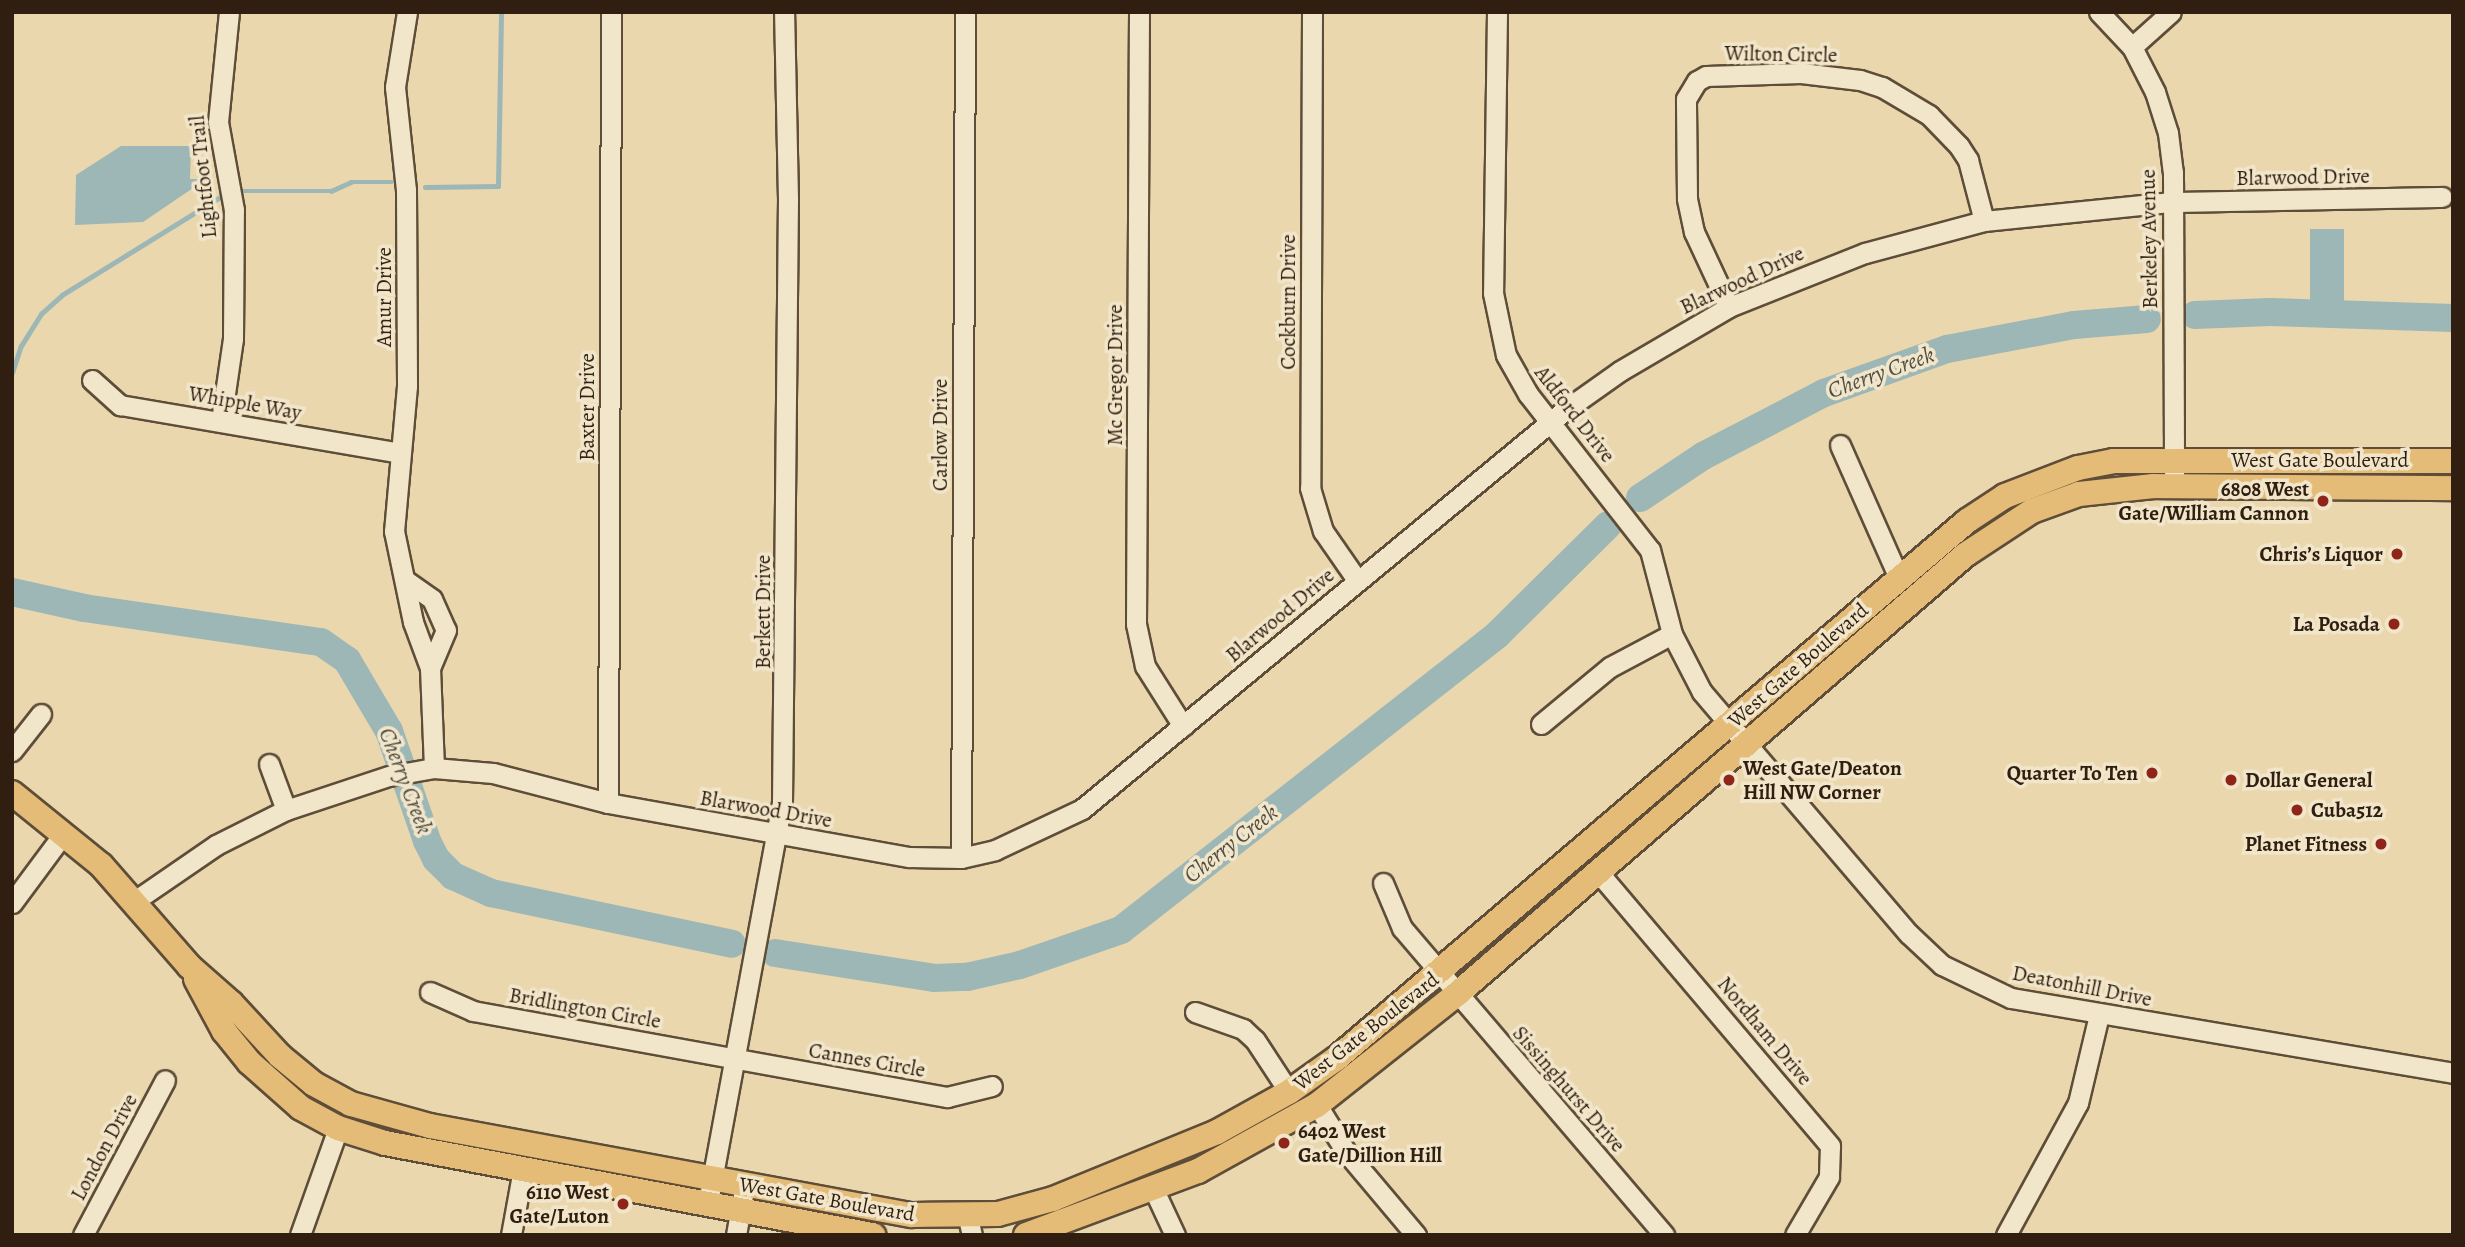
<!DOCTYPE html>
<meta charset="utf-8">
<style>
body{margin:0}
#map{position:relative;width:2465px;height:1247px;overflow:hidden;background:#ead7ae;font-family:Alegreya,serif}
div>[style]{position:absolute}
.water>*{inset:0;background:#9cb7b5;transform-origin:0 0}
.stream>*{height:4.5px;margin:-2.25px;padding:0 2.25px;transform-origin:2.25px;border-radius:2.25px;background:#9cb7b5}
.river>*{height:28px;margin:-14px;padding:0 14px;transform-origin:14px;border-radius:14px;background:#9cb7b5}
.roads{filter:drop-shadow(2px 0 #5e4d38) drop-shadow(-2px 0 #5e4d38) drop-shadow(0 2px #5e4d38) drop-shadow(0 -2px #5e4d38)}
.minor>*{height:19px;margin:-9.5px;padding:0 9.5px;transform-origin:9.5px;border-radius:9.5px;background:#f1e5ca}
.major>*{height:24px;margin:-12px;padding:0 12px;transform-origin:12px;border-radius:12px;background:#e5bc77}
.dots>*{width:19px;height:19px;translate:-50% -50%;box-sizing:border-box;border:4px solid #f1e5ca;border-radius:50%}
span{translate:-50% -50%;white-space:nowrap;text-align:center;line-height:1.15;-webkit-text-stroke:7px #f1e5ca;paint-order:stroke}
.street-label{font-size:21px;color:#301f10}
.poi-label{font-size:21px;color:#301f10;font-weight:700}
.right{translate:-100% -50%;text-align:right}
.left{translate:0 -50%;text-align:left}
.water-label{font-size:23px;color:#504d42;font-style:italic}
.frame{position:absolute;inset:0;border:14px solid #301f10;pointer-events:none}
</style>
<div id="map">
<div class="water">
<div style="clip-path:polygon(121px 146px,191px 146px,190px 179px,199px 179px,199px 184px,143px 222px,75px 225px,76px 175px)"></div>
<div style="left:2310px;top:229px;width:34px;height:73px"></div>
</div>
<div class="stream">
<div style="left:425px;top:187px;width:73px;rotate:-0.8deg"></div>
<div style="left:498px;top:186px;width:174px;rotate:-89deg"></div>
<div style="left:237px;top:191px;width:94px"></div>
<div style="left:331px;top:191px;width:22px;rotate:-24deg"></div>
<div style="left:351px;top:182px;width:41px"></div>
<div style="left:12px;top:373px;width:28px;rotate:-72deg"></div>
<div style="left:21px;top:346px;width:38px;rotate:-58deg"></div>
<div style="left:41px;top:314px;width:28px;rotate:-42deg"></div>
<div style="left:62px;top:295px;width:192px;rotate:-31.8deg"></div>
</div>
<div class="river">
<div style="left:2195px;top:315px;width:75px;rotate:-2.3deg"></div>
<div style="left:2270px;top:312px;width:183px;rotate:1.9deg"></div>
<div style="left:1640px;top:498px;width:76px;rotate:-33.7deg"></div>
<div style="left:1703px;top:456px;width:136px;rotate:-27.5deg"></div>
<div style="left:1824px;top:393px;width:131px;rotate:-19.7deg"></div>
<div style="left:1947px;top:349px;width:129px;rotate:-10.7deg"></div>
<div style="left:2074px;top:325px;width:73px;rotate:-4.7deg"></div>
<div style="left:12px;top:592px;width:74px;rotate:12.5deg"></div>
<div style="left:84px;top:608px;width:239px;rotate:8.2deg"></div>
<div style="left:321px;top:642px;width:32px;rotate:35deg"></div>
<div style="left:347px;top:660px;width:82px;rotate:59.4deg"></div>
<div style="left:389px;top:731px;width:116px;rotate:70.9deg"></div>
<div style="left:427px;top:841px;width:20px;rotate:63deg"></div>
<div style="left:436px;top:859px;width:24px;rotate:45deg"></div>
<div style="left:453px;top:876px;width:42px;rotate:24.1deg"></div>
<div style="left:491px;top:893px;width:246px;rotate:11.9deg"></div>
<div style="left:775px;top:953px;width:161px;rotate:8.9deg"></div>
<div style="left:934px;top:978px;width:33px;rotate:-2deg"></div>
<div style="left:967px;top:977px;width:54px;rotate:-12.8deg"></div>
<div style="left:1020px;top:965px;width:107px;rotate:-19.1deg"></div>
<div style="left:1121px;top:930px;width:478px;rotate:-38.1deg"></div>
<div style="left:1497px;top:635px;width:156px;rotate:-44.7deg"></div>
</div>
<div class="roads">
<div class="minor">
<div style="left:407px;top:12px;width:76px;rotate:99.1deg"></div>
<div style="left:395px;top:87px;width:104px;rotate:83.9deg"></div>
<div style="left:406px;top:190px;width:196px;rotate:89.7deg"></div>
<div style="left:407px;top:386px;width:146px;rotate:95.1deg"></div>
<div style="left:394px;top:531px;width:93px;rotate:78.2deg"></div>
<div style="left:413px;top:622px;width:49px;rotate:69.7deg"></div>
<div style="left:430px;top:668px;width:100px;rotate:87.7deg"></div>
<div style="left:1139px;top:12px;width:612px;rotate:90.28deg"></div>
<div style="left:1136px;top:624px;width:43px;rotate:77.9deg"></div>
<div style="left:1145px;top:666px;width:71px;rotate:57.7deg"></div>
<div style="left:1312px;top:12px;width:476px;rotate:90.2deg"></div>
<div style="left:1310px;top:488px;width:45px;rotate:73.2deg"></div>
<div style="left:1323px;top:531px;width:60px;rotate:55.2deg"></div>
<div style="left:1497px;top:12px;width:281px;rotate:90.8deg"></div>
<div style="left:1493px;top:293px;width:63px;rotate:78.2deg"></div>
<div style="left:1506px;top:355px;width:45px;rotate:60.6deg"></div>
<div style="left:1528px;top:394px;width:198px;rotate:52deg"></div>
<div style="left:1650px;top:550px;width:87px;rotate:75.3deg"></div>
<div style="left:1672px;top:634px;width:65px;rotate:62.7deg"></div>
<div style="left:1702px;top:692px;width:318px;rotate:49.5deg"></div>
<div style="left:1909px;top:934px;width:45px;rotate:43.2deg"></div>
<div style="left:1942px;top:965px;width:76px;rotate:25.6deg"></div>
<div style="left:2011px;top:998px;width:448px;rotate:9.6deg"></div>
<div style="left:2099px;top:12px;width:48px;rotate:46.7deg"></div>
<div style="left:2132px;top:47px;width:51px;rotate:62.9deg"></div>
<div style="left:2155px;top:92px;width:43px;rotate:72.4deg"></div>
<div style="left:2168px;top:133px;width:39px;rotate:83deg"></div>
<div style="left:2173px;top:172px;width:301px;rotate:89.8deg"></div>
<div style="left:2132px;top:47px;width:52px;rotate:-41.9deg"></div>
<div style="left:1729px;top:307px;width:83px;rotate:-115deg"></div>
<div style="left:1694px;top:232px;width:35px;rotate:-102deg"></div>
<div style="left:1687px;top:198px;width:99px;rotate:-90.6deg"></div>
<div style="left:1686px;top:99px;width:21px;rotate:-59deg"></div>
<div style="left:1697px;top:81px;width:10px;rotate:-29deg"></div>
<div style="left:1706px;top:76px;width:95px;rotate:-1.8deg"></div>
<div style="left:1801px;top:73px;width:59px;rotate:6.8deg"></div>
<div style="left:1860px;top:80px;width:23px;rotate:18deg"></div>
<div style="left:1882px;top:87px;width:55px;rotate:30.8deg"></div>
<div style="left:1929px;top:115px;width:43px;rotate:45.9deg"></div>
<div style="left:1959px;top:146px;width:17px;rotate:57deg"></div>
<div style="left:1968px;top:160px;width:63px;rotate:75.3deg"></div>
<div style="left:92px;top:380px;width:38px;rotate:42deg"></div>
<div style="left:120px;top:405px;width:284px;rotate:9.7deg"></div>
<div style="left:221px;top:421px;width:83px;rotate:-81.7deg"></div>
<div style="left:233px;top:339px;width:129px;rotate:-89.6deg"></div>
<div style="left:234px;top:210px;width:89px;rotate:-100.3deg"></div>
<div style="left:218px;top:122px;width:111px;rotate:-84.3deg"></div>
<div style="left:1840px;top:445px;width:145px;rotate:66.1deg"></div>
<div style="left:405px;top:580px;width:33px;rotate:35deg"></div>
<div style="left:432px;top:599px;width:34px;rotate:66deg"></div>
<div style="left:446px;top:630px;width:41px;rotate:112.8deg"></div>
<div style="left:1541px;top:724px;width:89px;rotate:-39.6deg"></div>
<div style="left:1610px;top:667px;width:70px;rotate:-28deg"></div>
<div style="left:12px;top:751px;width:47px;rotate:-51.9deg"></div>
<div style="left:269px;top:764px;width:49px;rotate:69.7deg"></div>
<div style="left:608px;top:803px;width:791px;rotate:-89.78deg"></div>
<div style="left:961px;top:858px;width:846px;rotate:-89.73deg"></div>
<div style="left:1598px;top:872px;width:359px;rotate:49.7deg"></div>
<div style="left:1830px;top:1146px;width:31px;rotate:92deg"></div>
<div style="left:1829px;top:1177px;width:67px;rotate:120.4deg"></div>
<div style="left:1383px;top:883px;width:49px;rotate:67.1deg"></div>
<div style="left:1402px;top:928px;width:404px;rotate:49.5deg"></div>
<div style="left:136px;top:900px;width:97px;rotate:-34.5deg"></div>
<div style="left:216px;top:845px;width:78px;rotate:-26.6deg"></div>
<div style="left:286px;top:810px;width:108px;rotate:-18.3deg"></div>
<div style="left:389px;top:776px;width:46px;rotate:-10.1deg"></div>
<div style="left:434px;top:768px;width:59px;rotate:4.8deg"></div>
<div style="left:493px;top:773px;width:119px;rotate:14.6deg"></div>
<div style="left:608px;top:803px;width:306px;rotate:10.2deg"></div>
<div style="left:909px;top:857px;width:52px;rotate:1.1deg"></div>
<div style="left:961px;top:858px;width:35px;rotate:-13deg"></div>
<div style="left:995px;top:850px;width:96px;rotate:-25.2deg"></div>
<div style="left:1082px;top:809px;width:626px;rotate:-39.56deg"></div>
<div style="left:1565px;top:410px;width:67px;rotate:-35.3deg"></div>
<div style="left:1620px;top:371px;width:126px;rotate:-30.4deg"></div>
<div style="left:1729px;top:307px;width:146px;rotate:-21.7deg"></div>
<div style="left:1865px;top:253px;width:123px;rotate:-15.1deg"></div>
<div style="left:1984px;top:221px;width:189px;rotate:-5.8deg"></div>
<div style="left:2172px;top:202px;width:270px;rotate:-1.1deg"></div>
<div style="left:12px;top:903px;width:87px;rotate:-53.4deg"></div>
<div style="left:430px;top:992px;width:47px;rotate:23.8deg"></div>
<div style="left:473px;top:1011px;width:482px;rotate:10.3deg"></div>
<div style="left:947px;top:1097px;width:46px;rotate:-13.7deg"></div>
<div style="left:1195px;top:1012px;width:51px;rotate:19.5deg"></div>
<div style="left:1243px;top:1029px;width:16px;rotate:43deg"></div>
<div style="left:1255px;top:1040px;width:62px;rotate:56.8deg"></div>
<div style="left:1317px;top:1105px;width:55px;rotate:58.3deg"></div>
<div style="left:1346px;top:1152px;width:109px;rotate:49.9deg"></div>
<div style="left:1154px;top:1190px;width:50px;rotate:65deg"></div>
<div style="left:710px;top:1191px;width:396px;rotate:-79.5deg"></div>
<div style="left:782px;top:802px;width:603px;rotate:-89.43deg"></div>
<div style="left:788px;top:199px;width:187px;rotate:-91.2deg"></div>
<div style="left:968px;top:1218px;width:17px;rotate:77deg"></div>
<div style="left:83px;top:1235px;width:175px;rotate:-62.1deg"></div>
<div style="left:300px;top:1235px;width:114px;rotate:-70.4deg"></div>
<div style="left:511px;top:1235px;width:67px;rotate:-79.7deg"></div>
<div style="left:736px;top:1235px;width:40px;rotate:-80deg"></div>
<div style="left:2006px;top:1235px;width:150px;rotate:-61.4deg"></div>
<div style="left:2078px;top:1103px;width:90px;rotate:-76.6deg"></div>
</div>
<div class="major">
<div style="left:12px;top:793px;width:114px;rotate:39deg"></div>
<div style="left:101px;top:865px;width:134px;rotate:48.9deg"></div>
<div style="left:189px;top:966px;width:56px;rotate:41.4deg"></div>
<div style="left:231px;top:1003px;width:72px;rotate:47.2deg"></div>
<div style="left:280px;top:1056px;width:44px;rotate:39.5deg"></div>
<div style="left:314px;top:1084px;width:42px;rotate:28.4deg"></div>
<div style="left:351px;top:1104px;width:82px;rotate:15.6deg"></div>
<div style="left:430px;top:1126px;width:490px;rotate:10.5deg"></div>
<div style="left:912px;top:1215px;width:86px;rotate:-0.7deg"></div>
<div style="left:998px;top:1214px;width:57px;rotate:-15.3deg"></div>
<div style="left:1053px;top:1199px;width:177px;rotate:-22.2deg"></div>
<div style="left:1217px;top:1132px;width:82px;rotate:-29.1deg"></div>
<div style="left:1289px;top:1092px;width:59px;rotate:-35.3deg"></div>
<div style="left:1337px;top:1058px;width:828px;rotate:-40.44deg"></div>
<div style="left:1967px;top:521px;width:45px;rotate:-33.3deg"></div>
<div style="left:2005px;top:496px;width:78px;rotate:-21deg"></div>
<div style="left:2078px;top:468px;width:36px;rotate:-11deg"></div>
<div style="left:2113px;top:461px;width:340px"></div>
<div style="left:196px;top:979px;width:59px;rotate:61.7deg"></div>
<div style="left:224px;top:1031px;width:40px;rotate:51deg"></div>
<div style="left:249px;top:1062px;width:69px;rotate:41.5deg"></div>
<div style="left:301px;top:1108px;width:42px;rotate:28.4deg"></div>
<div style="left:338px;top:1128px;width:49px;rotate:17.7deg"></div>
<div style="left:385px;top:1143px;width:497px;rotate:10.7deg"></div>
<div style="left:1026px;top:1235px;width:184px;rotate:-20.4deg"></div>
<div style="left:1198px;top:1171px;width:136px;rotate:-29deg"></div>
<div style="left:1317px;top:1105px;width:179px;rotate:-38.4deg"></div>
<div style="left:1457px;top:994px;width:671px;rotate:-40.83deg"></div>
<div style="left:1965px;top:555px;width:80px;rotate:-33.3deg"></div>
<div style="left:2032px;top:511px;width:50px;rotate:-19.9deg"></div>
<div style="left:2079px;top:494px;width:75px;rotate:-6.1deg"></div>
<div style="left:2154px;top:486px;width:299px;rotate:0.4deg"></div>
</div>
</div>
<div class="dots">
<div style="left:2323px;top:501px;background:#8f2418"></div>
<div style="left:2397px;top:554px;background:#8f2418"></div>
<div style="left:2394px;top:624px;background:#8f2418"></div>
<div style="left:2152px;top:773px;background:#8f2418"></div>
<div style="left:1729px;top:780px;background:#8f2418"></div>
<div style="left:2231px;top:780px;background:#8f2418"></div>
<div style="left:2297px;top:810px;background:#8f2418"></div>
<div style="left:2381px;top:844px;background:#8f2418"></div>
<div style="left:1284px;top:1143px;background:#8f2418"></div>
<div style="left:623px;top:1204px;background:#8f2418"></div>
</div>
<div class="street-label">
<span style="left:1781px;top:54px;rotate:1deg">Wilton Circle</span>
<span style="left:203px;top:177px;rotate:-96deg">Lightfoot Trail</span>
<span style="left:2303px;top:177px;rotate:-1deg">Blarwood Drive</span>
<span style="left:2149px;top:239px;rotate:-91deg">Berkeley Avenue</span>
<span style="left:1742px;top:280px;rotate:-25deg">Blarwood Drive</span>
<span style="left:384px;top:297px;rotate:-90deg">Amur Drive</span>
<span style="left:1288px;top:302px;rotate:-90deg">Cockburn Drive</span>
<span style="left:1115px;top:375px;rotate:-90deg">Mc Gregor Drive</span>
<span style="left:245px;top:403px;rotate:10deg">Whipple Way</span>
<span style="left:587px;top:407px;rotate:-90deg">Baxter Drive</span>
<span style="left:1575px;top:414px;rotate:52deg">Aldford Drive</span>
<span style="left:940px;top:435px;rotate:-90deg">Carlow Drive</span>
<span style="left:2320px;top:460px">West Gate Boulevard</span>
<span style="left:763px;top:612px;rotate:-90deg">Berkett Drive</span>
<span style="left:1280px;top:615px;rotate:-40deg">Blarwood Drive</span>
<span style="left:1798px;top:665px;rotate:-41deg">West Gate Boulevard</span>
<span style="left:766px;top:809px;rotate:10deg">Blarwood Drive</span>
<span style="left:2082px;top:986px;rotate:11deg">Deatonhill Drive</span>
<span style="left:585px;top:1008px;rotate:10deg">Bridlington Circle</span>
<span style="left:1366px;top:1031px;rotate:-38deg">West Gate Boulevard</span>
<span style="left:1765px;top:1031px;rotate:50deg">Nordham Drive</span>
<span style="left:867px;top:1060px;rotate:10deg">Cannes Circle</span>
<span style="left:1569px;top:1089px;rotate:49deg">Sissinghurst Drive</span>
<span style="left:104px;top:1147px;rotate:-62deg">London Drive</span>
<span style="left:827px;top:1199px;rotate:10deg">West Gate Boulevard</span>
</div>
<div class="poi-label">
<span class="right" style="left:2309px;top:501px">6808 West<br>Gate/William Cannon</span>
<span class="right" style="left:2383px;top:554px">Chris’s Liquor</span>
<span class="right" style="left:2380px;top:624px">La Posada</span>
<span class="left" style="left:1743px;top:780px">West Gate/Deaton<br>Hill NW Corner</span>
<span class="right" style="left:2138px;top:773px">Quarter To Ten</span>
<span class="left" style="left:2245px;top:780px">Dollar General</span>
<span class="left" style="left:2311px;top:810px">Cuba512</span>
<span class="right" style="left:2367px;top:844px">Planet Fitness</span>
<span class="left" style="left:1298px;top:1143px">6402 West<br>Gate/Dillion Hill</span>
<span class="right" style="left:609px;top:1204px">6110 West<br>Gate/Luton</span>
</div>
<div class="water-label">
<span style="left:1881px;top:373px;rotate:-20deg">Cherry Creek</span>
<span style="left:405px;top:781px;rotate:69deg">Cherry Creek</span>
<span style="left:1231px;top:844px;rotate:-38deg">Cherry Creek</span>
</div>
<div class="frame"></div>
</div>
